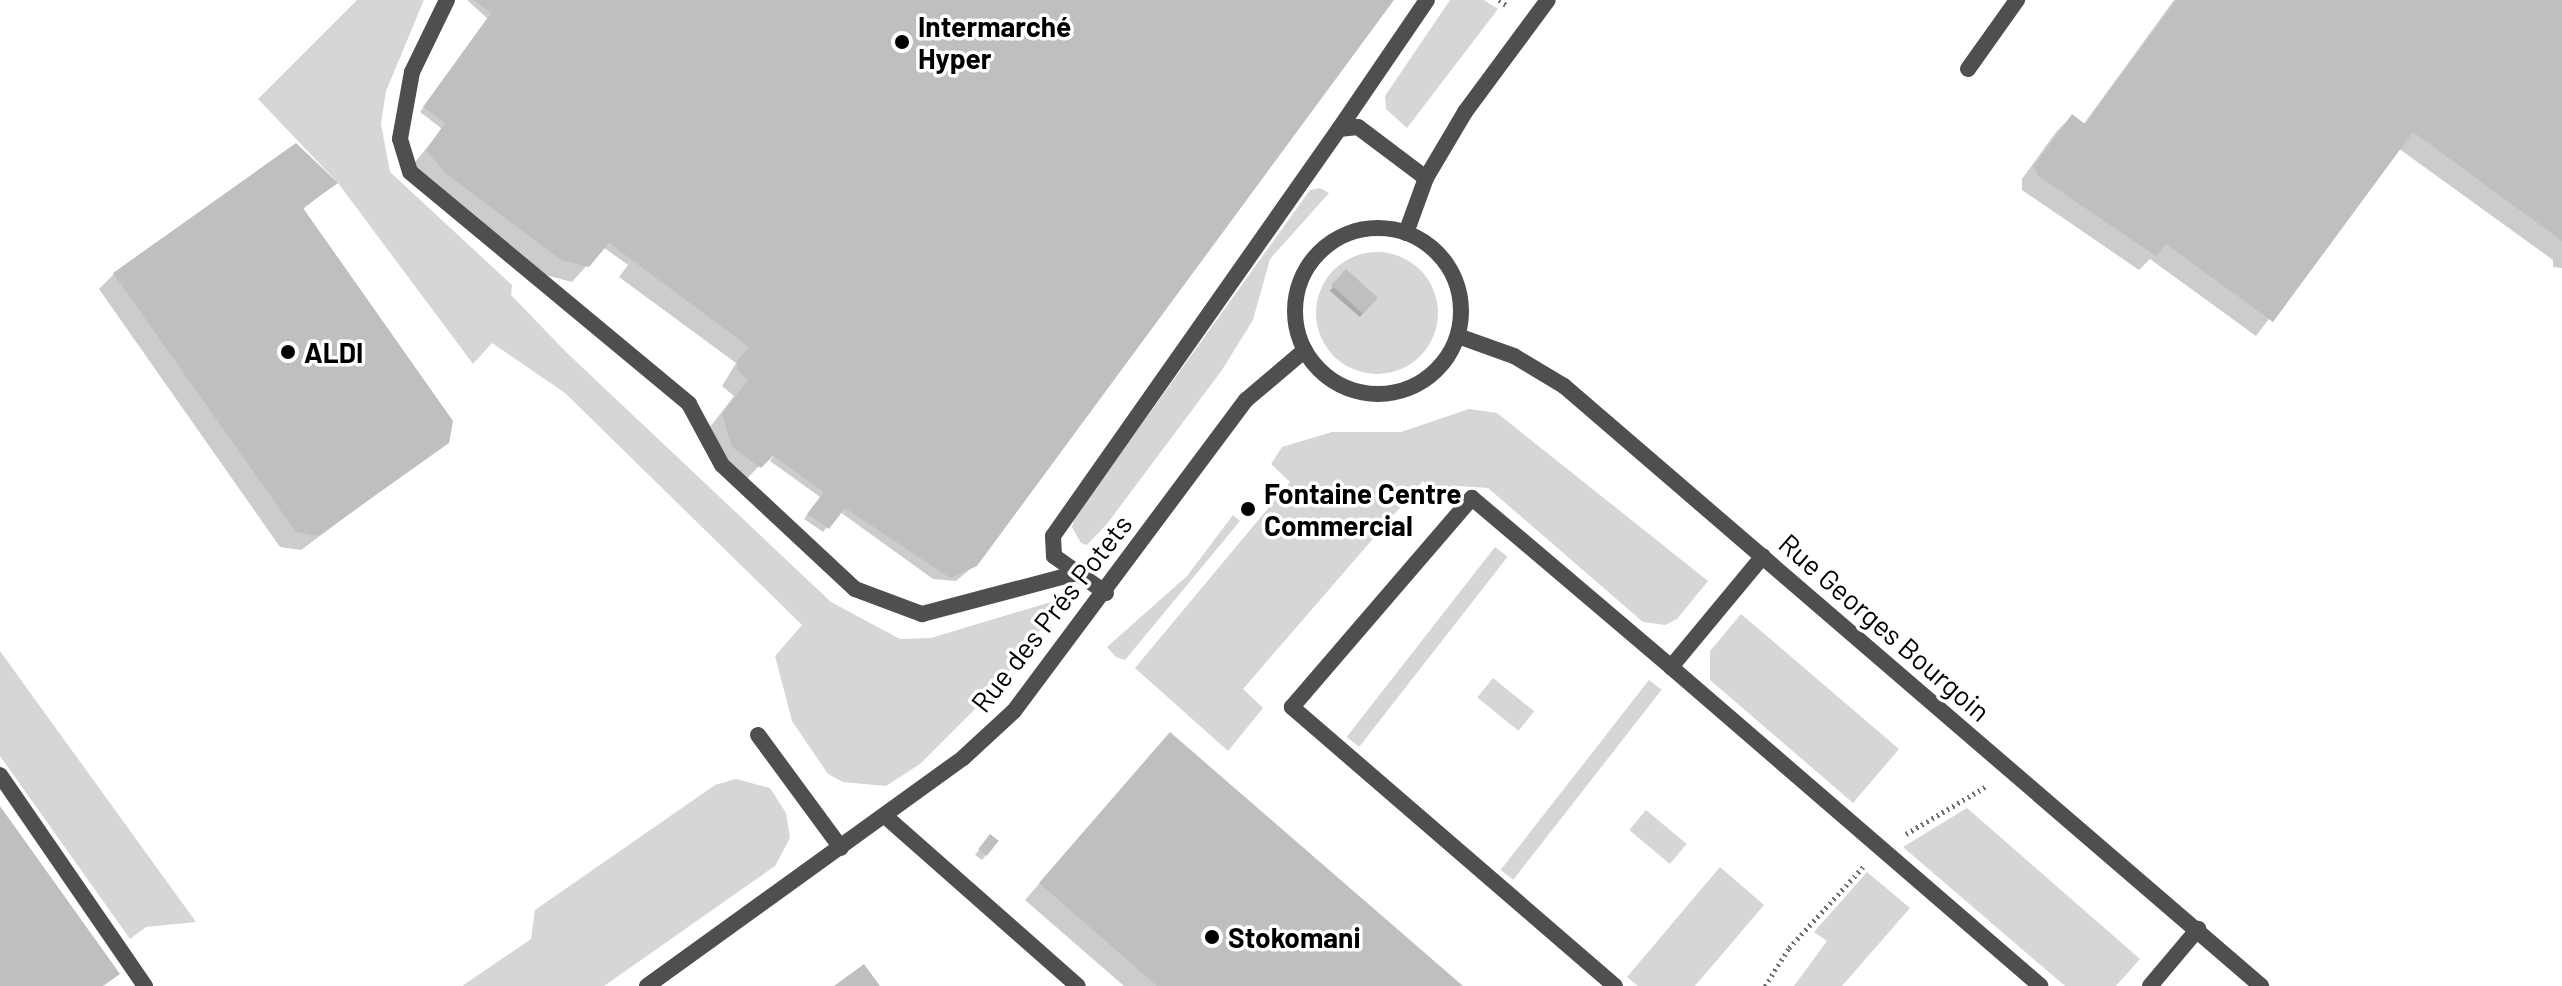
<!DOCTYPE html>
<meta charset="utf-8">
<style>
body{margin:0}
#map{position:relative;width:2562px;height:986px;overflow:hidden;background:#fff;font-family:Barlow,sans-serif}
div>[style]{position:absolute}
.green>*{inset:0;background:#d6d6d6;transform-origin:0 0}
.round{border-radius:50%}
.shadow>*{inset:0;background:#0003;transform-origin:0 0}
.building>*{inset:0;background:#bfbfbf;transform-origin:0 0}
.path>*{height:5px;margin-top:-2.5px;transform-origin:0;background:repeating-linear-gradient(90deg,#717171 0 2px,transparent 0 6px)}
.service>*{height:16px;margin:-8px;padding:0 8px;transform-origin:8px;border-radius:8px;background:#4f4f4f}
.minor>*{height:16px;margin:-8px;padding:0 8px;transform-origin:8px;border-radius:8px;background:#4f4f4f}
.minor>.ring{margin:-8px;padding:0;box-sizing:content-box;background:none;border:16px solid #4f4f4f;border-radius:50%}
.dots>*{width:22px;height:22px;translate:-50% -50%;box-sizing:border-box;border:4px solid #fff;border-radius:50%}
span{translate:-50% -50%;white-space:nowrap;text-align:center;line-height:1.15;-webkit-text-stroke:7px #fff;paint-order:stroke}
.poi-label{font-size:28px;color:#000;font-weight:700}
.left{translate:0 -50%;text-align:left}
.street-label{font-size:28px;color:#000}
</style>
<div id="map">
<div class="green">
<div style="clip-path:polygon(357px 0,424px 0,386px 91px,381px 124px,390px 172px,512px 285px,511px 295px,566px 352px,831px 602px,900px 639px,931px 638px,1054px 601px,1057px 607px,998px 686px,920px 764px,886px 786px,843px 782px,828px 774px,792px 721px,775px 656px,802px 625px,565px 393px,492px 343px,473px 364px,338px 183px,258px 99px)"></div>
<div style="clip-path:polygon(1450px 0,1484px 0,1498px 9px,1407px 128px,1386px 109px,1385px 96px)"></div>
<div style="clip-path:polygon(1320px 188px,1329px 193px,1270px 259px,1253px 320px,1222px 370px,1107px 524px,1087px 545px,1081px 543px,1072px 527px,1075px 517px,1310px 190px)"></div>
<div class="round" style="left:1316px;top:252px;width:122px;height:122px"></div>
<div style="clip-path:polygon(1469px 409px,1497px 413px,1708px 581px,1677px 619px,1665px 625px,1643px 622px,1488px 488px,1457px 486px,1444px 498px,1423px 481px,1243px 689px,1263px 708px,1228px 751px,1135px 668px,1290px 482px,1271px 464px,1282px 447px,1332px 432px,1401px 432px)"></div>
<div style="clip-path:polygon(1233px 515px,1240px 521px,1125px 660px,1116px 657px,1107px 647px,1187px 576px)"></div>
<div style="left:1495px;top:547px;width:16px;height:241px;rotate:38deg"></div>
<div style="clip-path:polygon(1741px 614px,1899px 749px,1853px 803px,1710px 680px,1710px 651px)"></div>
<div style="clip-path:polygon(0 651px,196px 922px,146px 927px,130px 939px,0 756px)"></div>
<div style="left:1493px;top:678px;width:53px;height:25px;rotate:39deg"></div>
<div style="left:1649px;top:680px;width:16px;height:241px;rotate:38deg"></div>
<div style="clip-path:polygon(736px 779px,770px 788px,786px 813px,790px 838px,775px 866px,604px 986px,462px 986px,531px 939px,535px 910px,715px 785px)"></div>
<div style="clip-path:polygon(1967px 808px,2140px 959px,2116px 986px,2065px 986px,1903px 847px)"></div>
<div style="left:1646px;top:810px;width:53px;height:26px;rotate:40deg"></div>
<div style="clip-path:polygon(1720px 867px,1764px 905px,1695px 986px,1638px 986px,1627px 977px)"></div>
<div style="clip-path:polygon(1867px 872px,1910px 908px,1842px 986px,1794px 986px,1827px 941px,1814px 932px)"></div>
</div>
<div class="shadow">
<div style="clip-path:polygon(467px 0,1391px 0,975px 565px,956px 581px,933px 579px,840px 512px,823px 532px,804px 519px,820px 497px,770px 461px,795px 427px,744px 482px,717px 462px,707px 431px,734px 396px,722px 386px,736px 363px,619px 277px,628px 265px,603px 247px,572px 282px,545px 275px,412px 166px,442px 129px,420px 112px,488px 19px)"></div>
<div style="clip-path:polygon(2174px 0,2562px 0,2562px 268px,2553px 267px,2553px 260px,2398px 148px,2256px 336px,2150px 259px,2139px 270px,2022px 190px,2022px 179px,2056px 132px,2072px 116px,2083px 125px)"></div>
<div style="clip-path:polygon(335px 183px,302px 210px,447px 442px,301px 550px,280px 547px,99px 289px,114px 274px)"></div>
<div style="left:1346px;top:272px;width:40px;height:25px;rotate:41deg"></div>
<div style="clip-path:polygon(1155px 750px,1460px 986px,1124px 986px,1025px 900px)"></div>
<div style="clip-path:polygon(986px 841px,997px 842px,982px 860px,975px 855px)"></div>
</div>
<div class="building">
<div style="clip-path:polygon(474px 0,1394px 0,977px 566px,950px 578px,845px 508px,829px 529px,807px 514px,824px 492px,773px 456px,761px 468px,732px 447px,722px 414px,748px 380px,737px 370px,738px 360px,749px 347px,609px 243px,589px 267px,561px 260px,445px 173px,426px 150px,445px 123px,423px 107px,491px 13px)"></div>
<div style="clip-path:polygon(2176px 0,2562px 0,2562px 241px,2413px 132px,2273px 322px,2166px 244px,2156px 256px,2038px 176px,2034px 166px,2072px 114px,2085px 124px)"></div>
<div style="clip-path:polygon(296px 143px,338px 183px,303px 208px,453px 421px,449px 443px,318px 536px,296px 532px,113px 273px)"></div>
<div style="left:1346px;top:269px;width:43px;height:22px;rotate:42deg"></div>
<div style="clip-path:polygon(1170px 732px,1463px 986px,1157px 986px,1039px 883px)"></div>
<div style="clip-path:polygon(0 806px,120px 974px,103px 986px,0 986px)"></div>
<div style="left:990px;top:834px;width:11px;height:19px;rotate:38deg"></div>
<div style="clip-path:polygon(864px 964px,880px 986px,834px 986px)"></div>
</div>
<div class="path">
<div style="left:1499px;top:0;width:9px;rotate:36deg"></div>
<div style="left:1906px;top:834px;width:94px;rotate:-30.7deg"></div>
<div style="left:1765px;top:986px;width:45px;rotate:-57.7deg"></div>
<div style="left:1789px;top:948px;width:110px;rotate:-47.6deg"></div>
</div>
<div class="service">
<div style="left:447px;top:0;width:80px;rotate:115.9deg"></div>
<div style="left:412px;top:72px;width:68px;rotate:100.2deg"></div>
<div style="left:400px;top:139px;width:34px;rotate:73deg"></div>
<div style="left:410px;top:172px;width:363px;rotate:39.7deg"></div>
<div style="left:689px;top:404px;width:69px;rotate:61.6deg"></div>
<div style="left:722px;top:465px;width:182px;rotate:43deg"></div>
<div style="left:855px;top:589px;width:72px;rotate:20.5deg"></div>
<div style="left:922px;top:614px;width:160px;rotate:-14.8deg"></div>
<div style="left:1968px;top:69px;width:85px;rotate:-54.6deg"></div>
<div style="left:1339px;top:129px;width:156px;rotate:-55.7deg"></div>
<div style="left:1106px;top:593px;width:64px;rotate:-144.6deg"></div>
<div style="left:1054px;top:556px;width:20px;rotate:-93deg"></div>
<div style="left:1053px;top:536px;width:497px;rotate:-54.9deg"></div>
<div style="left:1339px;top:129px;width:19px;rotate:-6deg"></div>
<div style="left:1358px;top:127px;width:85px;rotate:36.9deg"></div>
<div style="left:1671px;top:667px;width:488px;rotate:40.8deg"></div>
<div style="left:758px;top:735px;width:140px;rotate:53.7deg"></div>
<div style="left:0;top:775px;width:256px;rotate:55.5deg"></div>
<div style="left:885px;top:816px;width:257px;rotate:41.4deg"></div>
<div style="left:1615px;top:986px;width:427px;rotate:-139.2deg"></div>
<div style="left:1292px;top:707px;width:276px;rotate:-49.3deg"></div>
<div style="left:1472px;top:498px;width:261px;rotate:40.3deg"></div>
<div style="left:1671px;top:667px;width:144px;rotate:-50.3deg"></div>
<div style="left:2150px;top:986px;width:75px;rotate:-49.9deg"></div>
</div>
<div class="minor">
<div class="ring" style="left:1295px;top:228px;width:150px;height:150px"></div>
<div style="left:1406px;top:233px;width:59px;rotate:-70deg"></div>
<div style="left:1426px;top:178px;width:77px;rotate:-59.4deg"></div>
<div style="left:1465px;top:112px;width:139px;rotate:-53.5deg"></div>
<div style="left:1458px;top:336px;width:59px;rotate:19.7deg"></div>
<div style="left:1514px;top:356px;width:58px;rotate:31deg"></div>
<div style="left:1564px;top:386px;width:920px;rotate:40.72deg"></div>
<div style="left:647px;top:986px;width:390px;rotate:-35.8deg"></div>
<div style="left:963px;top:758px;width:69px;rotate:-42.7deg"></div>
<div style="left:1014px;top:711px;width:388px;rotate:-53.3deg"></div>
<div style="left:1246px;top:400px;width:77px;rotate:-40.3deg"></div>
</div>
<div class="dots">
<div style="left:902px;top:42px;background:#000"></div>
<div style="left:288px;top:352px;background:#000"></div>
<div style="left:1248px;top:509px;background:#000"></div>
<div style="left:1212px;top:937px;background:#000"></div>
</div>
<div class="poi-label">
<span class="left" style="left:918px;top:42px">Intermarché<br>Hyper</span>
<span class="left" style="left:304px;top:352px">ALDI</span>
<span class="left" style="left:1264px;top:509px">Fontaine Centre<br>Commercial</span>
<span class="left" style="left:1228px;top:937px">Stokomani</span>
</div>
<div class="street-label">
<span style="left:1051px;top:613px;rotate:-52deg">Rue des Prés Potets</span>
<span style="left:1885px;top:627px;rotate:41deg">Rue Georges Bourgoin</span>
</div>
</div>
